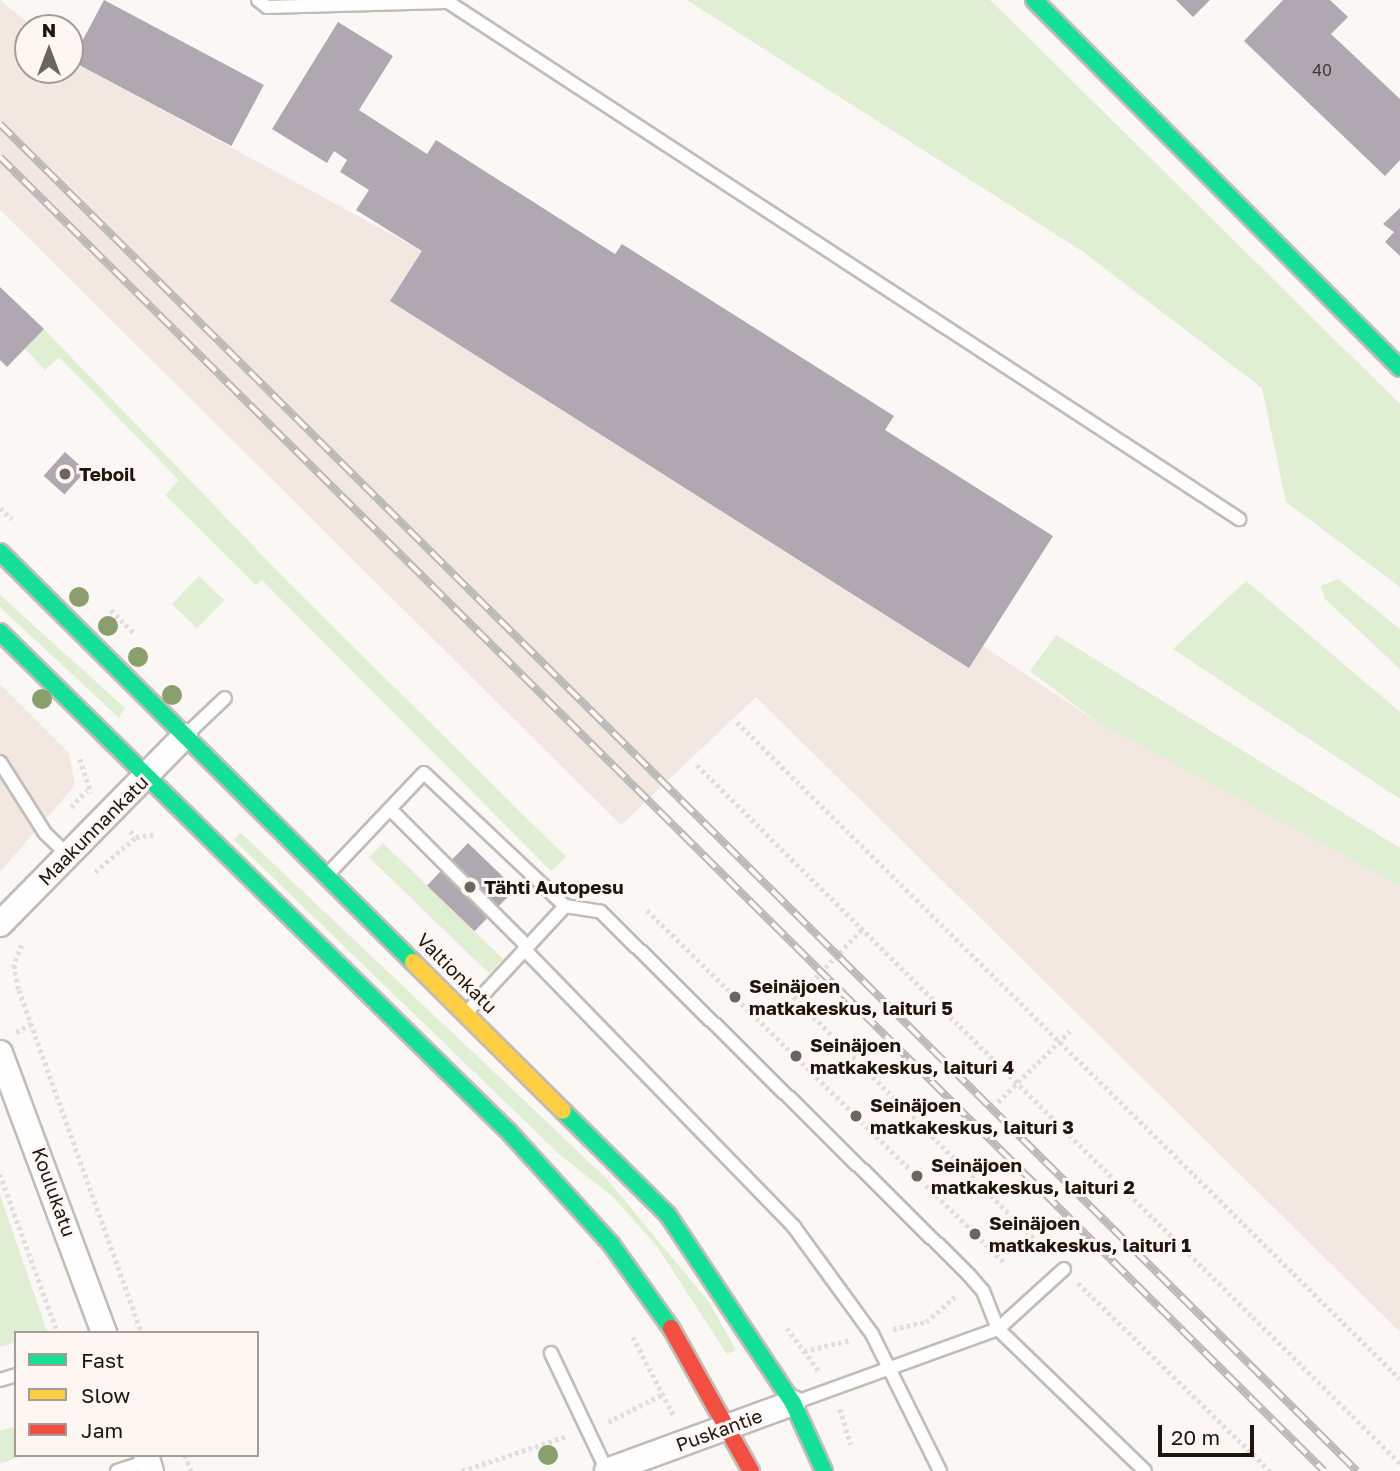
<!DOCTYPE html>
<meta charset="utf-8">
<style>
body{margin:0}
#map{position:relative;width:1400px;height:1471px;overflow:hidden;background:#faf7f5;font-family:"Golos Text",sans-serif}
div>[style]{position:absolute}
.built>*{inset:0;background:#f2e7e1}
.green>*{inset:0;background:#e0eed4;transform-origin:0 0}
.building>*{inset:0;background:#b0a8b1;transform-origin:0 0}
.path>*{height:4.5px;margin-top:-2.25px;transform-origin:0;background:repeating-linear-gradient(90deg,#e0dfde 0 3.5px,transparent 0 7px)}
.roads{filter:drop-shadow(2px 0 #c2bcb7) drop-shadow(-2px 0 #c2bcb7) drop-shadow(0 2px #c2bcb7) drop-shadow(0 -2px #c2bcb7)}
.lane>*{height:12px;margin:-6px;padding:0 6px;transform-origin:6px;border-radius:6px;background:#fefefe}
.street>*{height:24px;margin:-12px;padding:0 12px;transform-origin:12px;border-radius:12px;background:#fefefe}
.fast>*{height:16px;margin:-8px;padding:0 8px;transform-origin:8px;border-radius:8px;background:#16e098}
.slow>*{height:16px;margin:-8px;padding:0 8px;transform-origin:8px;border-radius:8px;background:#ffcf43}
.jam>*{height:16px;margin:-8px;padding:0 8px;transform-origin:8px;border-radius:8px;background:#f24e42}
.rail>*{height:8px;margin-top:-4px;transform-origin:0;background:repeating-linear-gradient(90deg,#fdf6f2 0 16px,#bbb9b8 0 32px);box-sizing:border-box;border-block:2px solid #bbb9b8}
.trees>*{width:20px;height:20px;margin:-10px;border-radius:50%;background:#8a9e6e}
.dots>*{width:19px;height:19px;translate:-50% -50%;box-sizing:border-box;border:4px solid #fdf6f2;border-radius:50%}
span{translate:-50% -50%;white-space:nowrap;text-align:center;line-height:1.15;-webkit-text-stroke:6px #fdf6f2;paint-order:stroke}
.number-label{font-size:16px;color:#443a36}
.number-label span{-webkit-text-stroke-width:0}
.poi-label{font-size:19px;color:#20150d;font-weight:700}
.left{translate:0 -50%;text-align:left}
.street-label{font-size:19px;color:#20150d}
.legend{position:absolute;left:14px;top:1331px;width:245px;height:126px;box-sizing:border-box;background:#fdf6f2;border:2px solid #a59c96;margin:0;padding:9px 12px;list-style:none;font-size:21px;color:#20150d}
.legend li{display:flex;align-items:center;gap:14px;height:35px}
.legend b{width:35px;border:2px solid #a59c96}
.north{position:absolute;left:14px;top:14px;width:70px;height:70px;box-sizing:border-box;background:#fdf6f2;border:2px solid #a59c96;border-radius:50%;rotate:0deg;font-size:19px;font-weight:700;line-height:28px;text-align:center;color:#20150d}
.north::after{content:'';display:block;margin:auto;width:24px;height:32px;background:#6c645e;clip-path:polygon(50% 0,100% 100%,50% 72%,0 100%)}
.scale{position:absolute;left:1158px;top:1425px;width:96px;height:32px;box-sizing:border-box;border:4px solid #20150d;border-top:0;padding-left:9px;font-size:21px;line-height:24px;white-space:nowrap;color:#20150d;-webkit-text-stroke:5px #fdf6f2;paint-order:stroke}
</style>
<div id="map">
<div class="built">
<div style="clip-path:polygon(0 0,34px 28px,28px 28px,28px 70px,70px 70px,70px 60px,422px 251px,391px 301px,969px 667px,983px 646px,1100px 724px,1400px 886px,1400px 1332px,756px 697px,621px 825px,0 210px)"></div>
<div style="clip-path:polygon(0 684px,69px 753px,75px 785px,0 872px)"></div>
</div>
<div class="green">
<div style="clip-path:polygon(687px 0,990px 0,1400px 404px,1400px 587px,1286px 502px,1262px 388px,1082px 251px)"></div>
<div style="clip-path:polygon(44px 329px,289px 583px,566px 857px,551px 871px,262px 580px,256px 585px,165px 495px,179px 480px,59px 357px,45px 370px,25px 349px)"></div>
<div style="left:199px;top:576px;width:35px;height:39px;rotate:44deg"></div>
<div style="clip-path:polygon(1338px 579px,1400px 629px,1400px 669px,1325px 599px,1321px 586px)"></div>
<div style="clip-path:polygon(1246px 581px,1400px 712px,1400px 799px,1173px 649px)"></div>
<div style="clip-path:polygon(0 595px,125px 708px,119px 718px,0 607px)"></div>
<div style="clip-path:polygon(1056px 635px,1400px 848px,1400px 886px,1100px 724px,1030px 671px)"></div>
<div style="clip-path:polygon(240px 832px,606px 1178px,709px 1302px,736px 1350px,727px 1354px,656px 1245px,612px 1196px,560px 1155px,234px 840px)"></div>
<div style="left:383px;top:843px;width:167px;height:20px;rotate:44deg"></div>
<div style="clip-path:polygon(0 1195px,47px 1331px,16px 1333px,16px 1342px,0 1347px)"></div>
<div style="clip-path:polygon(16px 1426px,16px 1455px,25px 1455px,0 1464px,0 1431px)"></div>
</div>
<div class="building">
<div style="left:104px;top:0;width:181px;height:69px;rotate:28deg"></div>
<div style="clip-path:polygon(1176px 0,1210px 0,1193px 17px)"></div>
<div style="clip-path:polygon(1283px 0,1330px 0,1348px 17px,1331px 34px,1400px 99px,1400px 160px,1385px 176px,1244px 41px)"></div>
<div style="clip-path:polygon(338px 22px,393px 56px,359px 110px,427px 154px,436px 140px,615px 254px,622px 244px,894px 416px,885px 430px,1053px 536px,969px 668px,390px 301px,422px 251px,356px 210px,369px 190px,340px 172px,347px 160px,334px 151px,327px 163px,272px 129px)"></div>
<div style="clip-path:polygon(1400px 208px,1400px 256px,1385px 242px,1394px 232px,1383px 224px)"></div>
<div style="clip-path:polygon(0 287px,44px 329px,7px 367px,0 360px)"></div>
<div style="left:65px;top:452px;width:28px;height:32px;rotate:42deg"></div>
<div style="left:468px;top:843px;width:66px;height:59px;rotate:44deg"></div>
</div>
<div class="path">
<div style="left:0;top:508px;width:16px;rotate:43deg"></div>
<div style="left:111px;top:610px;width:34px;rotate:45deg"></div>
<div style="left:737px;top:722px;width:933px;rotate:44.74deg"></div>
<div style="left:80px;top:759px;width:36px;rotate:72deg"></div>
<div style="left:697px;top:765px;width:991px;rotate:44.8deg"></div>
<div style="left:71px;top:807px;width:23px;rotate:-47deg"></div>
<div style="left:130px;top:831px;width:8px;rotate:45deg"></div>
<div style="left:136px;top:837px;width:21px;rotate:-8deg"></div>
<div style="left:95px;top:872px;width:54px;rotate:-40.5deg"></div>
<div style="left:647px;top:910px;width:501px;rotate:44.6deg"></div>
<div style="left:22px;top:945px;width:22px;rotate:112deg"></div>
<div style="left:14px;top:965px;width:25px;rotate:79deg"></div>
<div style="left:19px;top:990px;width:364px;rotate:70.3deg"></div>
<div style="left:779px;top:982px;width:385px;rotate:45.2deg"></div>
<div style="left:796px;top:998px;width:95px;rotate:-46.3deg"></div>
<div style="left:16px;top:1032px;width:19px;rotate:-28deg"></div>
<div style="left:998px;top:1102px;width:101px;rotate:-44.6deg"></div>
<div style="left:0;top:1174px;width:169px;rotate:70deg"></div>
<div style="left:1078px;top:1283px;width:269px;rotate:44.4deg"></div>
<div style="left:787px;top:1328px;width:54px;rotate:53.3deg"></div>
<div style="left:893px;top:1329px;width:34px;rotate:-12deg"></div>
<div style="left:926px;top:1322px;width:41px;rotate:-41.1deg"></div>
<div style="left:633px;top:1337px;width:89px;rotate:62.6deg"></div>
<div style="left:804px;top:1351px;width:48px;rotate:-13.2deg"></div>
<div style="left:840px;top:1409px;width:37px;rotate:73deg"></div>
<div style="left:608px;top:1422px;width:62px;rotate:-27deg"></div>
<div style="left:185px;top:1455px;width:17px;rotate:69deg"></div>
<div style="left:462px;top:1471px;width:111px;rotate:-18.4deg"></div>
</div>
<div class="roads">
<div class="lane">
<div style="left:258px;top:0;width:11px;rotate:38deg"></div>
<div style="left:267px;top:7px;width:178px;rotate:-1.6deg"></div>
<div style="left:445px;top:0;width:949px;rotate:33.17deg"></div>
<div style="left:187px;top:734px;width:52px;rotate:-43.5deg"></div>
<div style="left:0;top:762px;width:84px;rotate:57.6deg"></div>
<div style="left:45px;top:833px;width:32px;rotate:44deg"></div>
<div style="left:390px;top:809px;width:194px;rotate:45deg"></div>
<div style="left:328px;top:874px;width:139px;rotate:-46.5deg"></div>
<div style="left:424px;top:773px;width:194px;rotate:43.3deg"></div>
<div style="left:524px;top:949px;width:388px;rotate:45.8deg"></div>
<div style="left:794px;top:1227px;width:132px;rotate:53.9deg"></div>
<div style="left:872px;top:1334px;width:153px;rotate:63.6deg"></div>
<div style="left:467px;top:1012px;width:144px;rotate:-47.2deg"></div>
<div style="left:565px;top:906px;width:36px;rotate:9deg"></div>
<div style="left:601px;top:912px;width:517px;rotate:44.61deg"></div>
<div style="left:969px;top:1275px;width:21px;rotate:49deg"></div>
<div style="left:983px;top:1291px;width:41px;rotate:68.5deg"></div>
<div style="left:998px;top:1329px;width:204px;rotate:44deg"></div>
<div style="left:551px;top:1353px;width:131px;rotate:64.6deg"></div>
<div style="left:0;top:1380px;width:17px;rotate:-17deg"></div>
<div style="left:796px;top:1402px;width:215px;rotate:-19.9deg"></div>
<div style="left:998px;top:1329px;width:89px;rotate:-42.3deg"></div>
<div style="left:117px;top:1471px;width:33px;rotate:-18deg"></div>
</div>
<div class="street">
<div style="left:0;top:924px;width:264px;rotate:-45.5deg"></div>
<div style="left:0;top:1053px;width:299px;rotate:69.6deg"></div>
<div style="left:146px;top:1455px;width:17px;rotate:73deg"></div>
<div style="left:607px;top:1471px;width:198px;rotate:-20.1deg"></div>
</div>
<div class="fast">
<div style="left:1034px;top:0;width:519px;rotate:45.16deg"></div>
<div style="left:0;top:552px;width:582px;rotate:44.79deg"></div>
<div style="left:0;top:632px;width:715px;rotate:44.49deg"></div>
<div style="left:510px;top:1133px;width:150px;rotate:47.7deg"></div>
<div style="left:611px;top:1244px;width:103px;rotate:54.5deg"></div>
<div style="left:563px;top:1111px;width:148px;rotate:44.7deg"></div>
<div style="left:668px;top:1215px;width:226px;rotate:56.4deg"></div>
<div style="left:793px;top:1403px;width:75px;rotate:65.5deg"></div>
</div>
<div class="slow">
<div style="left:413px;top:962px;width:211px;rotate:44.8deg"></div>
</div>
<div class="jam">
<div style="left:671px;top:1328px;width:164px;rotate:60.8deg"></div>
</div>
</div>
<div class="rail">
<div style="left:0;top:124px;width:1912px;rotate:44.79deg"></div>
<div style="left:0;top:157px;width:1865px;rotate:44.78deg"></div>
</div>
<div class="trees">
<div style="left:79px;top:597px"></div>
<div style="left:108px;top:626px"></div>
<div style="left:138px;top:657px"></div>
<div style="left:172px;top:695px"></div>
<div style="left:42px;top:699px"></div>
<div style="left:548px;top:1455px"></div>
</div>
<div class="dots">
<div style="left:65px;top:474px;background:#6c645e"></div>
<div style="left:470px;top:887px;background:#6c645e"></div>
<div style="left:735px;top:997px;background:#6c645e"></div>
<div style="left:796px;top:1056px;background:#6c645e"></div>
<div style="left:856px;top:1116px;background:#6c645e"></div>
<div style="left:917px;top:1176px;background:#6c645e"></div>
<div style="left:975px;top:1234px;background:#6c645e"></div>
</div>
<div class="number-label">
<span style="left:1322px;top:70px">40</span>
</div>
<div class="poi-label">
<span class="left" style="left:79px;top:474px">Teboil</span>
<span class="left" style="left:484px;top:887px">Tähti Autopesu</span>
<span class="left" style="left:749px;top:997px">Seinäjoen<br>matkakeskus, laituri 5</span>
<span class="left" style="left:810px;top:1056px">Seinäjoen<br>matkakeskus, laituri 4</span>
<span class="left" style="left:870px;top:1116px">Seinäjoen<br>matkakeskus, laituri 3</span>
<span class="left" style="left:931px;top:1176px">Seinäjoen<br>matkakeskus, laituri 2</span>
<span class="left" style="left:989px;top:1234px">Seinäjoen<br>matkakeskus, laituri 1</span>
</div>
<div class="street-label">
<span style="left:93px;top:830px;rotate:-45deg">Maakunnankatu</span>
<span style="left:457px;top:973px;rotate:45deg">Valtionkatu</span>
<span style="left:54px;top:1192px;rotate:70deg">Koulukatu</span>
<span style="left:719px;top:1430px;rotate:-20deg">Puskantie</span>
</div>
<ul class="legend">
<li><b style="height:9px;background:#16e098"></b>Fast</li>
<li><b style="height:9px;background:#ffcf43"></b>Slow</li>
<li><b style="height:9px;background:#f24e42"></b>Jam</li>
</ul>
<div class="north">N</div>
<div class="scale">20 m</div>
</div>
